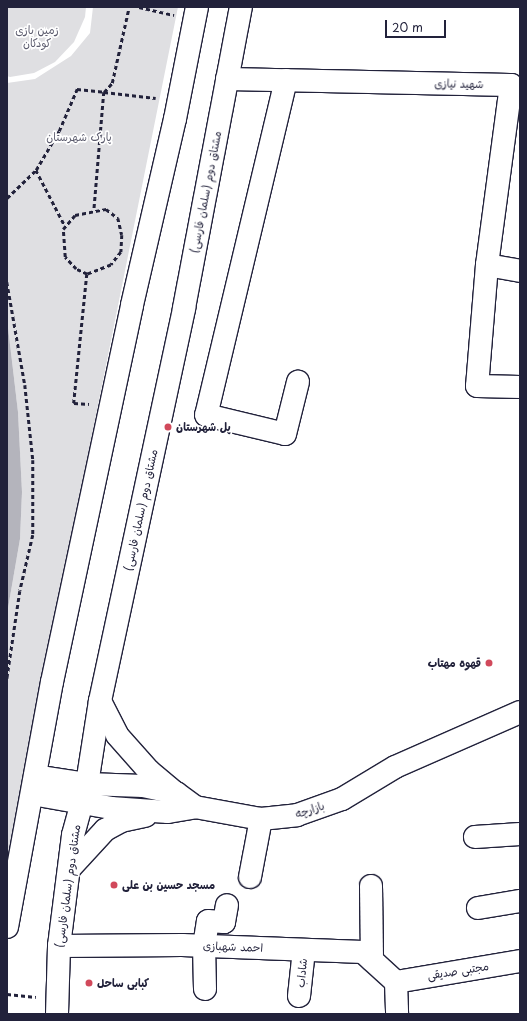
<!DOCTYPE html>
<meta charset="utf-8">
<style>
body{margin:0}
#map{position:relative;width:527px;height:1021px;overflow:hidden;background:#fff;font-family:"Playpen Sans","Playpen Sans Arabic",sans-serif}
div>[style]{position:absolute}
.green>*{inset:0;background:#dfdfe2}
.water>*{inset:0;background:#b4b4bc}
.path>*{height:2.5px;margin-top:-1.25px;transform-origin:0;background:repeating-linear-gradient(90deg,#22223b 0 4px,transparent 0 7px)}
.roads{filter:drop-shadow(1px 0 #22223b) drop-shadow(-1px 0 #22223b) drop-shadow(0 1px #22223b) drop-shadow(0 -1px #22223b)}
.minor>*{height:22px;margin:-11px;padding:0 11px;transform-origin:11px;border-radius:11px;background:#fff}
.major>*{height:22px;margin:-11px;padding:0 11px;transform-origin:11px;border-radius:11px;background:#fff}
.dots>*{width:11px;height:11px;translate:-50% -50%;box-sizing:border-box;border:2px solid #fff;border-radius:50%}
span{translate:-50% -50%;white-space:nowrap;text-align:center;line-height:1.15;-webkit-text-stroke:3.5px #fff;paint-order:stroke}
.park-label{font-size:11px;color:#5b5b6d}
.street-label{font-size:11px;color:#22223b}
.poi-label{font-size:11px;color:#22223b;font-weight:700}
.left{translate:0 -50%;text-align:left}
.right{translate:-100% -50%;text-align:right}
.frame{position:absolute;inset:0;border:8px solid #22223b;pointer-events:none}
.scale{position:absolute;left:385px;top:20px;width:61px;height:18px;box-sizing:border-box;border:2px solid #22223b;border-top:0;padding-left:5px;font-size:12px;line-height:14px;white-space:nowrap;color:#22223b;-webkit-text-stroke:3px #fff;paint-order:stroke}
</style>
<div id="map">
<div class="green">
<div style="clip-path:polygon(7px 7px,86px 7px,85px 17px,74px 42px,55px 62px,34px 73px,10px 77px,7px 76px)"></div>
<div style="clip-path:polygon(93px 7px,178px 7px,7px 858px,7px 614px,20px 539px,22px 492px,18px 412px,7px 319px,7px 83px,35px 79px,71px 56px,90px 33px)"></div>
</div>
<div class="water">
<div style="clip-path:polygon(7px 319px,18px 412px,22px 492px,20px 539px,7px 614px)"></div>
</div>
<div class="path">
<div style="left:139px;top:7px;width:36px;rotate:13deg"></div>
<div style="left:104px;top:92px;width:12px;rotate:-48deg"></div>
<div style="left:112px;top:83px;width:78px;rotate:-77.4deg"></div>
<div style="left:104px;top:92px;width:52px;rotate:6.6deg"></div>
<div style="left:36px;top:170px;width:63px;rotate:62.6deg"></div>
<div style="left:7px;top:198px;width:40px;rotate:-44deg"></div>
<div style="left:36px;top:170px;width:45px;rotate:-59.5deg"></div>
<div style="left:59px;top:131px;width:46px;rotate:-66.8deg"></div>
<div style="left:77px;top:89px;width:27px;rotate:6deg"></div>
<div style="left:104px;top:92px;width:118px;rotate:94.8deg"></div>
<div style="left:106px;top:209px;width:15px;rotate:37deg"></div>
<div style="left:118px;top:218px;width:17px;rotate:77deg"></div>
<div style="left:122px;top:235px;width:17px;rotate:93deg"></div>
<div style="left:121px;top:252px;width:16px;rotate:128deg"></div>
<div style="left:111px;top:265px;width:26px;rotate:159deg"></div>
<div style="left:87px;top:274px;width:12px;rotate:-156deg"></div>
<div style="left:76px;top:269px;width:16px;rotate:-133deg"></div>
<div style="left:65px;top:257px;width:28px;rotate:-94deg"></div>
<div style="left:63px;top:229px;width:18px;rotate:-49deg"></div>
<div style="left:75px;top:215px;width:32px;rotate:-11deg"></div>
<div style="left:87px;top:274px;width:130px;rotate:95.8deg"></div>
<div style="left:74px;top:403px;width:15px;rotate:4deg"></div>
<div style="left:7px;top:282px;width:105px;rotate:80.1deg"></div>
<div style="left:25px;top:385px;width:75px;rotate:83.9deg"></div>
<div style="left:33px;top:460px;width:75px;rotate:90deg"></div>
<div style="left:33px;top:535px;width:57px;rotate:103.1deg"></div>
<div style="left:20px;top:591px;width:89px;rotate:98.4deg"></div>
<div style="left:7px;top:994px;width:29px;rotate:6deg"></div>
</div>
<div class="roads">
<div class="minor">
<div style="left:227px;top:79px;width:284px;rotate:1.2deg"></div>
<div style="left:511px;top:85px;width:182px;rotate:97.6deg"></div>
<div style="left:487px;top:265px;width:121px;rotate:94.7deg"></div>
<div style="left:477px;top:386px;width:43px;rotate:1.3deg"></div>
<div style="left:286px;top:80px;width:344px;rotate:103.4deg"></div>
<div style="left:206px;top:415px;width:81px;rotate:13.5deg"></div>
<div style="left:285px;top:434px;width:54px;rotate:-76deg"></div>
<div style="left:487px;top:265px;width:34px;rotate:10deg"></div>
<div style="left:475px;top:837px;width:45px;rotate:-3.8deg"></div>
<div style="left:250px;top:877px;width:59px;rotate:-79.3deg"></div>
<div style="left:371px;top:886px;width:74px;rotate:89.2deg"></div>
<div style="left:478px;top:908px;width:43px;rotate:-9.5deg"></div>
<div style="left:59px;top:946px;width:123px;rotate:-0.5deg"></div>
<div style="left:182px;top:945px;width:181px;rotate:2.2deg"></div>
<div style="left:363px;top:952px;width:45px;rotate:42.3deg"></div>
<div style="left:396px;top:982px;width:126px;rotate:-9.6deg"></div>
<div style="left:396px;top:982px;width:32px;rotate:88deg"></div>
<div style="left:205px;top:989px;width:43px;rotate:-91.3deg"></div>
<div style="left:204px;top:946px;width:25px;rotate:-81deg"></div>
<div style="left:208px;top:921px;width:16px;rotate:4deg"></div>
<div style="left:224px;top:922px;width:17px;rotate:-80deg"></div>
<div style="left:299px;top:996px;width:46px;rotate:-83.8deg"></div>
</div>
<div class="major">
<div style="left:100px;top:701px;width:38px;rotate:63deg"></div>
<div style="left:117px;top:735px;width:48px;rotate:48.4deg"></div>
<div style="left:149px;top:771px;width:30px;rotate:40deg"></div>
<div style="left:35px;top:776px;width:53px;rotate:8.7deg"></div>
<div style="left:87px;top:784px;width:56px;rotate:2deg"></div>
<div style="left:143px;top:786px;width:34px;rotate:12deg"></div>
<div style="left:176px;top:793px;width:24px;rotate:36deg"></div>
<div style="left:32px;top:794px;width:80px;rotate:10deg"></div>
<div style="left:111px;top:808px;width:57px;rotate:4deg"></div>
<div style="left:168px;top:812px;width:27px;rotate:-10deg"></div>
<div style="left:195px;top:807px;width:67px;rotate:10.3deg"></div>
<div style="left:261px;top:819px;width:36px;rotate:-6deg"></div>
<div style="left:297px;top:815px;width:48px;rotate:-19.6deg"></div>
<div style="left:342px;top:799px;width:62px;rotate:-31.1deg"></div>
<div style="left:395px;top:767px;width:137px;rotate:-23.7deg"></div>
<div style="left:70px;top:868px;width:52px;rotate:-47.4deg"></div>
<div style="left:105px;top:830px;width:18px;rotate:-29deg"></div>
<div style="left:121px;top:821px;width:25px;rotate:-12deg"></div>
<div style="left:7px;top:927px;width:249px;rotate:-79.6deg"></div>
<div style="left:52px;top:682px;width:385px;rotate:-78deg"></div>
<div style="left:132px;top:305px;width:191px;rotate:-77deg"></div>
<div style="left:175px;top:119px;width:114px;rotate:-78.9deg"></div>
<div style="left:57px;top:1014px;width:68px;rotate:-88.3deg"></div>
<div style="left:59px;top:946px;width:112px;rotate:-82.8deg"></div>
<div style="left:73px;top:835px;width:53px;rotate:-74.6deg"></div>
<div style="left:87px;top:784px;width:84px;rotate:-81.1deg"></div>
<div style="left:100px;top:701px;width:402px;rotate:-77.9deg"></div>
<div style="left:184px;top:308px;width:306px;rotate:-79.3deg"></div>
</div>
</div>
<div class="dots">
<div style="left:168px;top:427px;background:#d1495b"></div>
<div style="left:489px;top:663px;background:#d1495b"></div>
<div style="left:114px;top:885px;background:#d1495b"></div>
<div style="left:89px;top:983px;background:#d1495b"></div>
</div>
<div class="park-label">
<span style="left:37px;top:37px">زمین بازی<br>کودکان</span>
<span style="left:79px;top:137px">پارک شهرستان</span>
</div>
<div class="street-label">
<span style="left:459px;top:84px;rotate:1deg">شهید نیازی</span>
<span style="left:206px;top:192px;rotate:-79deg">مشتاق دوم (سلمان فارسی)</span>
<span style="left:141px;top:510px;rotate:-78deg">مشتاق دوم (سلمان فارسی)</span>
<span style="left:310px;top:810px;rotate:-18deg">بازارچه</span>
<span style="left:68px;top:886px;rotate:-82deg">مشتاق دوم (سلمان فارسی)</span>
<span style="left:233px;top:947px;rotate:2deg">احمد شهبازی</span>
<span style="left:458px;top:971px;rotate:-9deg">مجتبی صدیقی</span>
<span style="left:302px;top:973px;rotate:-84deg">شاداب</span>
</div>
<div class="poi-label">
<span class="left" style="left:176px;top:427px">پل شهرستان</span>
<span class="right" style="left:481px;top:663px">قهوه مهتاب</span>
<span class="left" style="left:122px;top:885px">مسجد حسین بن علی</span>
<span class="left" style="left:97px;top:983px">کبابی ساحل</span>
</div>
<div class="frame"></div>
<div class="scale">20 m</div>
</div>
